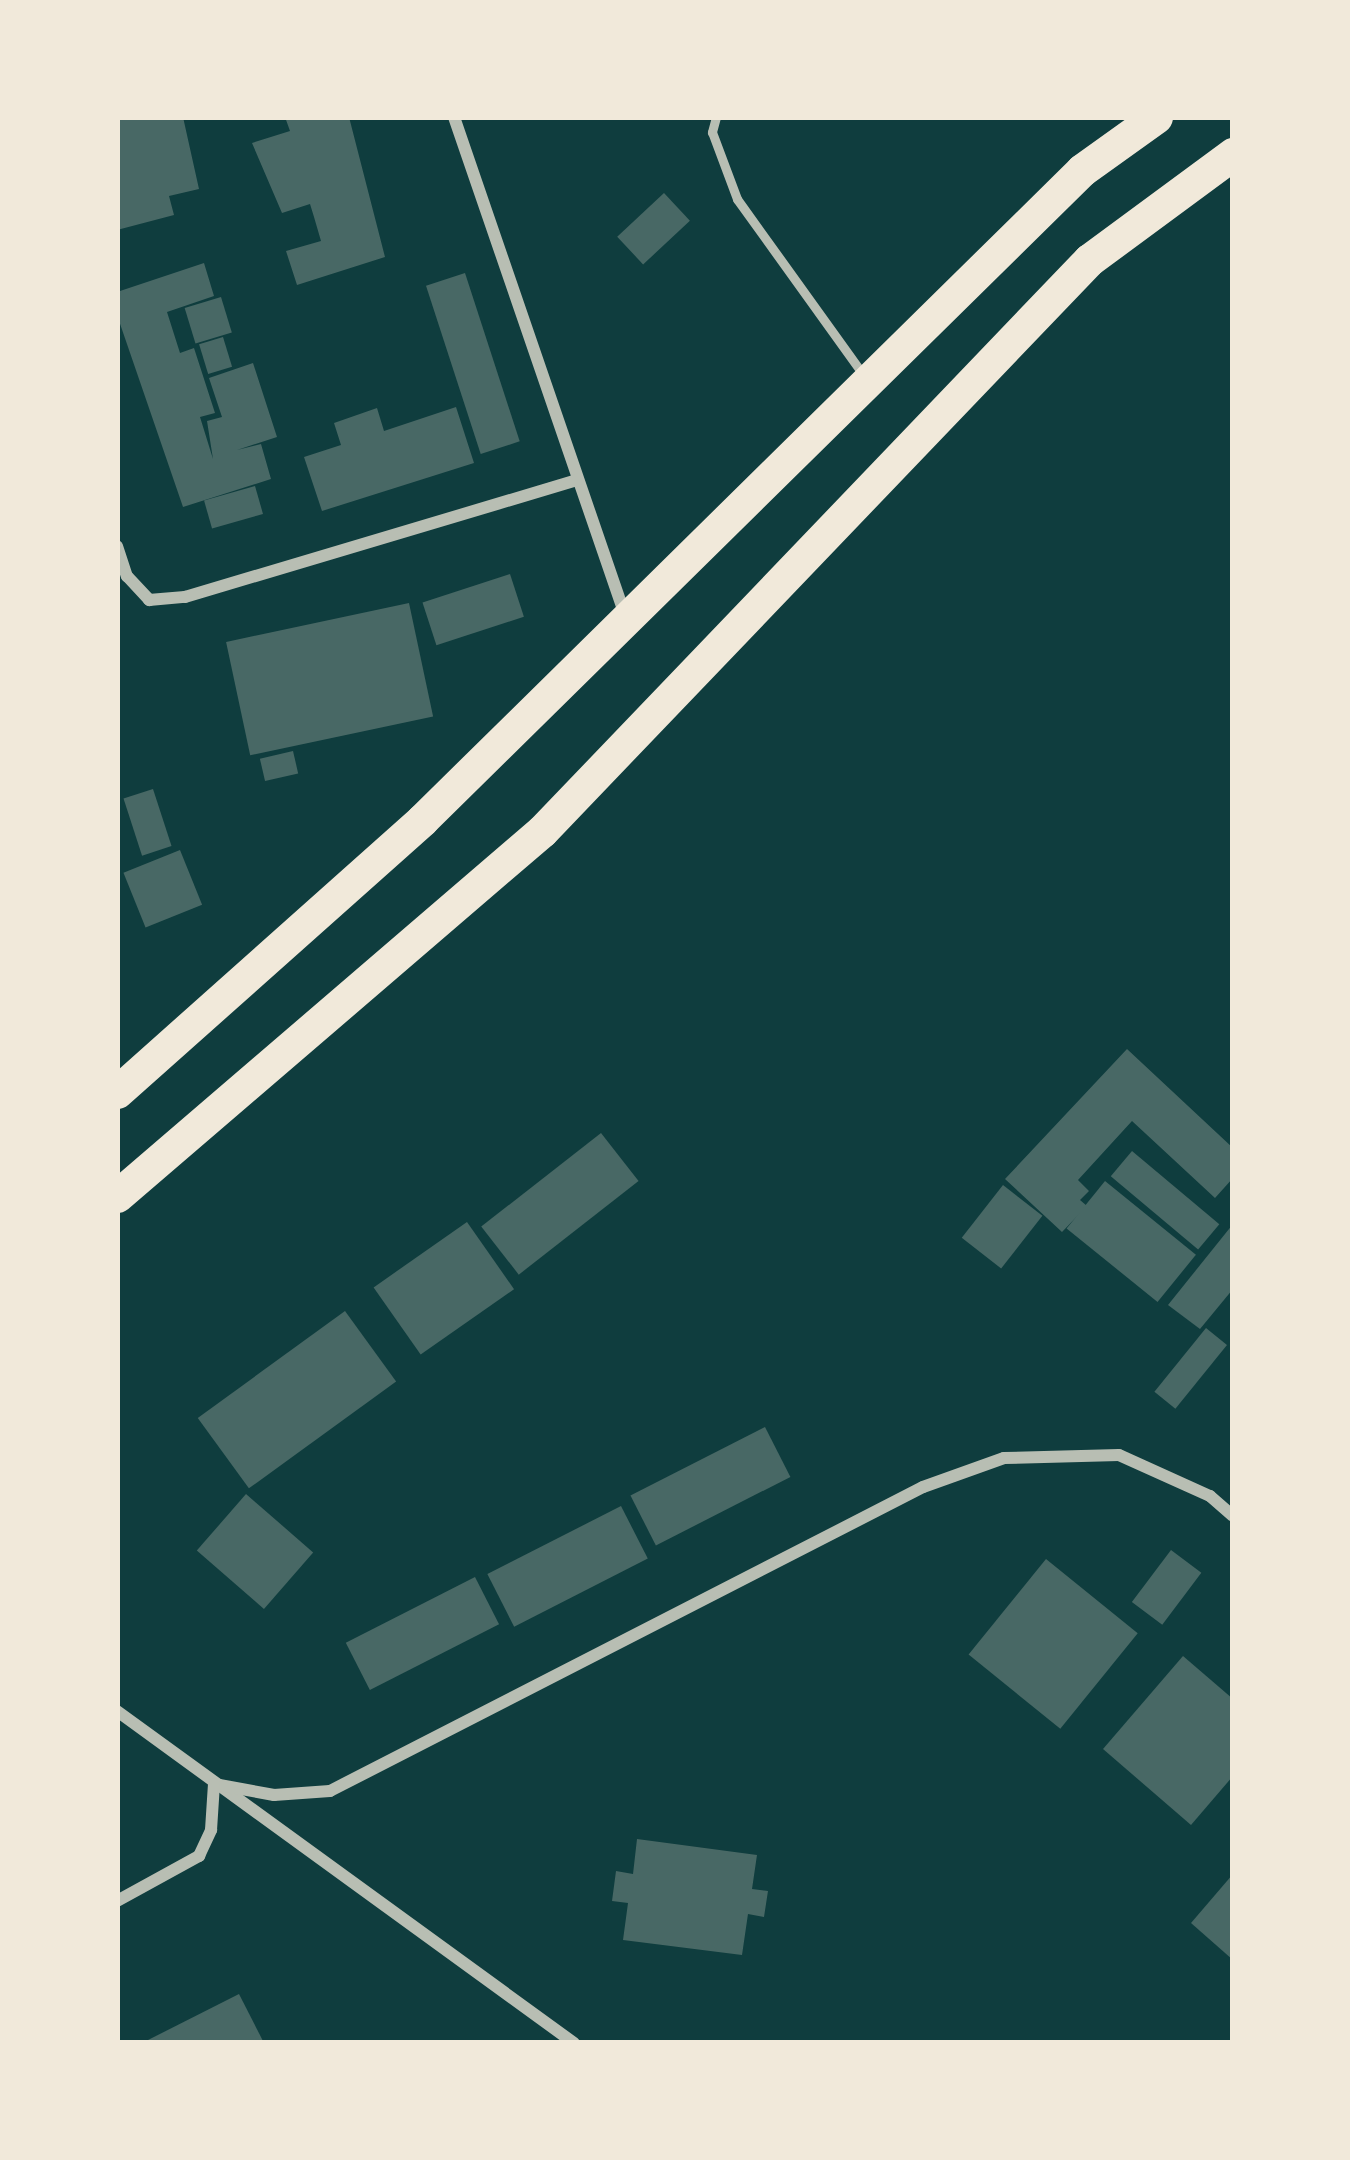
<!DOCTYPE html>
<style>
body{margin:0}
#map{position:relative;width:1350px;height:2160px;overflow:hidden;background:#0f3d3e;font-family:"Titillium Web",sans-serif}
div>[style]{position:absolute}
.building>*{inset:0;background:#486865;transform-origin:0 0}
.service>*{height:9px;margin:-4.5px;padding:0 4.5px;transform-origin:4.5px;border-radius:4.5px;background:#b8beb3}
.minor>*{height:12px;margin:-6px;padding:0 6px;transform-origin:6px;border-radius:6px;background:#b8beb3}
.trunk>*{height:33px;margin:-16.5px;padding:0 16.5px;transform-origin:16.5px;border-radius:16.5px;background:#f1e9da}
span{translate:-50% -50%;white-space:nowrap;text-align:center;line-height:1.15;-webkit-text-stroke:12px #f1e9da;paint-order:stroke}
.frame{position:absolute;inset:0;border:120px solid #f1e9da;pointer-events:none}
</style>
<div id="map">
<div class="building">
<div style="clip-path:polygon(117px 117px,183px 117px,199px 189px,169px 196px,174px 215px,117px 230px)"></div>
<div style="clip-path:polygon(285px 117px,349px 117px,385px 257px,297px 285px,286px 251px,321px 241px,314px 217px,310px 204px,282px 213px,252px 143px,290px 131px)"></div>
<div style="left:664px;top:193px;width:38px;height:64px;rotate:47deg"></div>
<div style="clip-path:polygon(204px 263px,214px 296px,167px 312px,180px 353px,194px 348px,215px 413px,200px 417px,213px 459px,207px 421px,222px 417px,209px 378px,253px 363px,277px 437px,237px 450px,261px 444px,271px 479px,183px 507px,117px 315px,117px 292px)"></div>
<div style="left:465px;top:273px;width:177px;height:41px;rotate:72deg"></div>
<div style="left:221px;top:297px;width:37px;height:38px;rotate:73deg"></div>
<div style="left:223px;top:337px;width:31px;height:25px;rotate:73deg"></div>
<div style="clip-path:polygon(456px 407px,474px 463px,322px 511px,304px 457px,341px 445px,334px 423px,377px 408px,384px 431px)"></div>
<div style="left:255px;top:486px;width:29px;height:53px;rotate:74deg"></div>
<div style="left:510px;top:574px;width:45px;height:92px;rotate:72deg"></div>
<div style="left:409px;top:603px;width:116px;height:187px;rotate:78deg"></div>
<div style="left:293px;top:751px;width:23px;height:34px;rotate:77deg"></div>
<div style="left:153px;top:789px;width:60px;height:31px;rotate:72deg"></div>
<div style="left:180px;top:850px;width:59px;height:61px;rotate:68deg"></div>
<div style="clip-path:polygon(1127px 1049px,1233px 1148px,1233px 1178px,1215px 1198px,1132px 1121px,1078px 1180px,1089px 1191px,1080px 1200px,1087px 1206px,1062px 1232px,1005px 1179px)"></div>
<div style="left:601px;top:1133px;width:61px;height:152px;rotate:52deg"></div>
<div style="left:1132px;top:1151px;width:114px;height:33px;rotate:40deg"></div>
<div style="left:1105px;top:1181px;width:117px;height:61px;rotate:39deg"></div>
<div style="left:1003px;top:1185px;width:50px;height:67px;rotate:38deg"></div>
<div style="left:467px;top:1222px;width:82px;height:114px;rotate:55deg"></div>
<div style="clip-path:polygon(1233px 1224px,1233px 1289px,1200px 1329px,1168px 1305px)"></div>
<div style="left:345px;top:1311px;width:87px;height:182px;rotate:54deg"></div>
<div style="left:1206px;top:1328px;width:27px;height:82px;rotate:39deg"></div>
<div style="left:765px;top:1427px;width:56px;height:151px;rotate:63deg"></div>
<div style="left:246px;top:1494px;width:89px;height:75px;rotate:41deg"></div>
<div style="left:621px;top:1506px;width:59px;height:150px;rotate:63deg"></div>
<div style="left:1171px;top:1550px;width:38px;height:65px;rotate:37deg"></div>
<div style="left:1046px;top:1559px;width:118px;height:123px;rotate:39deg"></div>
<div style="left:475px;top:1577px;width:53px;height:145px;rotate:63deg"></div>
<div style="clip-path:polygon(1183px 1656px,1233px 1699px,1233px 1776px,1191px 1825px,1103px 1749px)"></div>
<div style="clip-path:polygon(637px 1839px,757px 1855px,752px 1889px,768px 1891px,764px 1917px,748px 1914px,742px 1955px,623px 1940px,628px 1903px,612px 1901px,616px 1871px,633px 1874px)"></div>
<div style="clip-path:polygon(1233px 1874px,1233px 1960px,1191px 1923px)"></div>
<div style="clip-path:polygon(239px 1994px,264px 2043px,150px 2043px,148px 2040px)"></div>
</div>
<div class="service">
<div style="left:716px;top:117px;width:16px;rotate:105deg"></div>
<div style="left:712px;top:132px;width:72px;rotate:69.5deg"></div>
<div style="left:737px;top:199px;width:219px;rotate:54.3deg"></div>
</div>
<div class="minor">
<div style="left:454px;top:117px;width:527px;rotate:71.05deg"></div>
<div style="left:117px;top:546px;width:32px;rotate:72deg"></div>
<div style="left:127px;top:576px;width:33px;rotate:47deg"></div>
<div style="left:149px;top:600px;width:36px;rotate:-5deg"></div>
<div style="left:185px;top:597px;width:410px;rotate:-16.6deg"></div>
<div style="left:117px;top:1711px;width:565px;rotate:36deg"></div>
<div style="left:214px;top:1784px;width:61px;rotate:10.4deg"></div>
<div style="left:274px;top:1795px;width:56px;rotate:-4.1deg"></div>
<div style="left:330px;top:1791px;width:666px;rotate:-27.14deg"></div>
<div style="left:923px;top:1487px;width:86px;rotate:-19.7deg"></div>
<div style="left:1004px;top:1458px;width:115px;rotate:-1.5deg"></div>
<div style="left:1119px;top:1455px;width:100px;rotate:24.3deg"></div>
<div style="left:1210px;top:1496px;width:30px;rotate:41deg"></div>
<div style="left:117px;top:1901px;width:94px;rotate:-28.8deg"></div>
<div style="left:199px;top:1856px;width:29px;rotate:-65deg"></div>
<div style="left:211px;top:1830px;width:46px;rotate:-86.3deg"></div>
</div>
<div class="trunk">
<div style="left:117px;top:1092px;width:409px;rotate:-41.7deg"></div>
<div style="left:422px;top:820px;width:926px;rotate:-44.56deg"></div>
<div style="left:1082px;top:170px;width:91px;rotate:-35.6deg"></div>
<div style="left:117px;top:1196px;width:560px;rotate:-40.66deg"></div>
<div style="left:542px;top:831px;width:791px;rotate:-46.23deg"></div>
<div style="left:1089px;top:260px;width:179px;rotate:-36.4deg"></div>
</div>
<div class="frame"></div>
</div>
